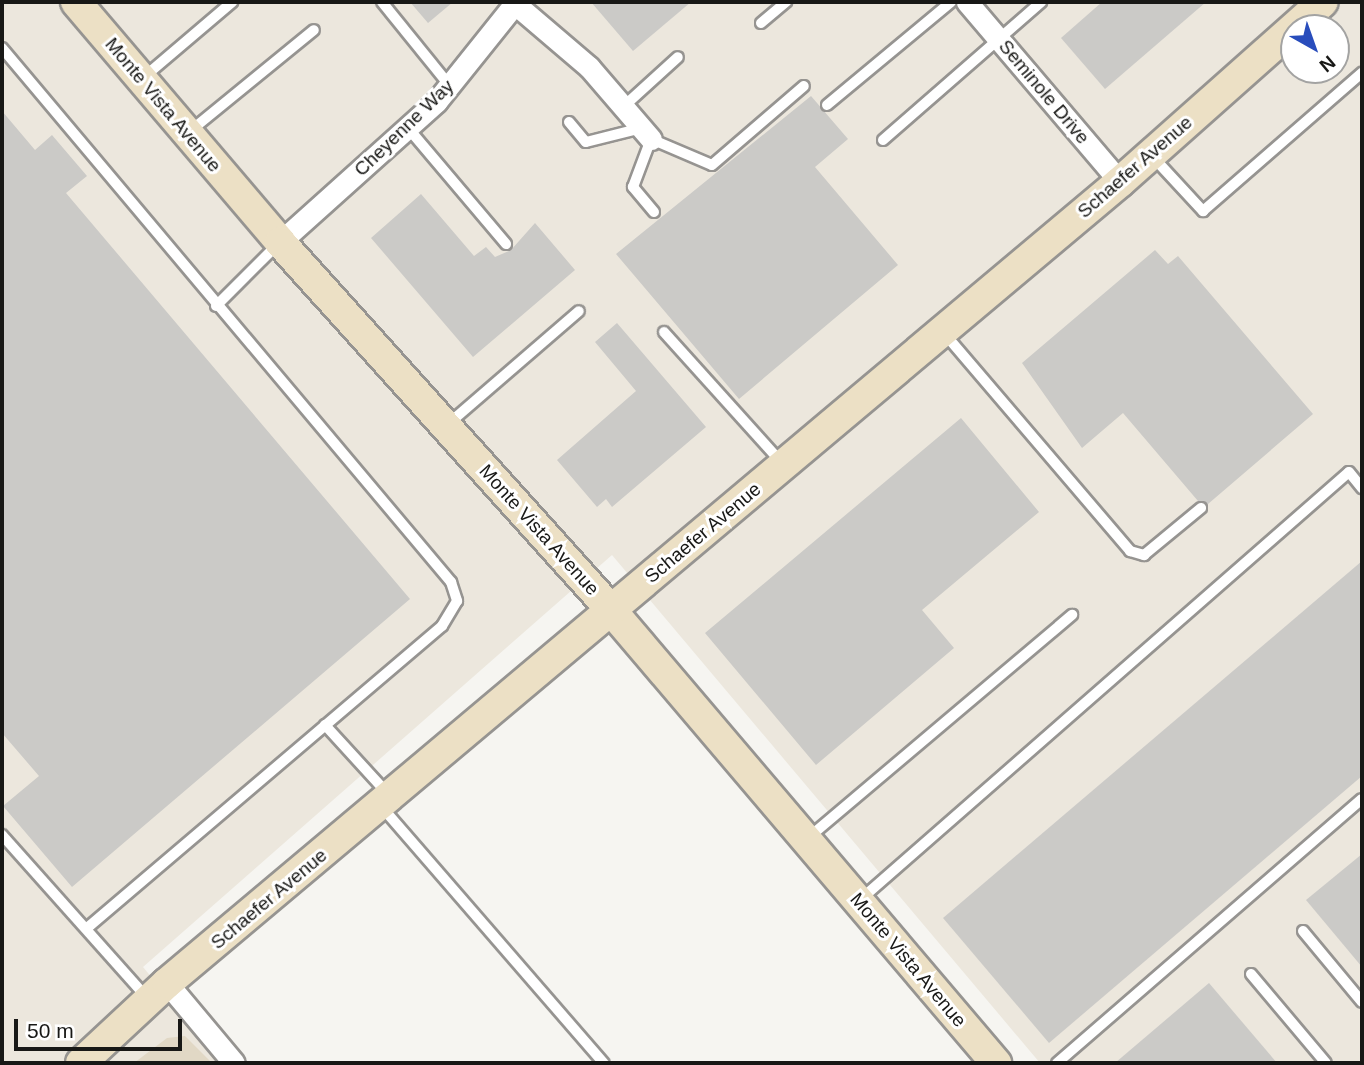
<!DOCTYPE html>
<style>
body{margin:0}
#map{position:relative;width:1364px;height:1065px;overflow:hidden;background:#f6f5f1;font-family:Arial,sans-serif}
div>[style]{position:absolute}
.built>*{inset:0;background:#ece7dd}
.green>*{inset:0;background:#e1d8c5}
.building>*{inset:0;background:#cbcac7}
.roads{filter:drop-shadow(2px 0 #969491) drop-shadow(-2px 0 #969491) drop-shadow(0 2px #969491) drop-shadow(0 -2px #969491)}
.lane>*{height:10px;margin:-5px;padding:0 5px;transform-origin:5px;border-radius:5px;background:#fff}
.street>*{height:21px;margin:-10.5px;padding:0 10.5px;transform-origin:10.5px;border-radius:10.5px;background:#fff}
.secondary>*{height:30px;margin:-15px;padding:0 15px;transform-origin:15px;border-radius:15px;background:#ece0c5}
span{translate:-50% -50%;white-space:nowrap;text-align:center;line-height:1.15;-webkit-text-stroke:6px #fff;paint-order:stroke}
.street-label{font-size:19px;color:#181816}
.frame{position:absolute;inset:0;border:4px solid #181816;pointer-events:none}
.north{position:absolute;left:1280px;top:14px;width:70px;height:70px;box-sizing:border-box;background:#fff;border:2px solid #a3a3a2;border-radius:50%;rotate:140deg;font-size:19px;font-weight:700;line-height:28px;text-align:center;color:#181816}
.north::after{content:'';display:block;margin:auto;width:24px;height:32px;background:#294dbc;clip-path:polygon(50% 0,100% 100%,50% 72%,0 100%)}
.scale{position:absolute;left:14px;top:1019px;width:168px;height:32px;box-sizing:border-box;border:4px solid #181816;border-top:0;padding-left:9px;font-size:21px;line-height:24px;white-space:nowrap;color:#181816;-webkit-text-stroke:5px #fff;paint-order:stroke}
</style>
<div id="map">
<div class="built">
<div style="clip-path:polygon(evenodd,2px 2px,1362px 2px,1362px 1063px,1040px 1063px,612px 555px,143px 967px,223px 1063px,2px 1063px,2px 2px,1294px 28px,1336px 28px,1336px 70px,1294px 70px,1294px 28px)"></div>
</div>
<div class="green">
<div style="clip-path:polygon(185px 1036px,212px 1063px,134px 1063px,167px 1038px)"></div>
</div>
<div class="building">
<div style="clip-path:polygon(410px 2px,453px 2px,428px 23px)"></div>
<div style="clip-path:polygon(591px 2px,691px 2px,633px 51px)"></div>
<div style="clip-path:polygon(1102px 2px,1206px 2px,1105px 89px,1061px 38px)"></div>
<div style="clip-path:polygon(811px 96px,848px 139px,815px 167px,898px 265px,739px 399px,616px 254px)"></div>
<div style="clip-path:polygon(2px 111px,35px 150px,52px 135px,87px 176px,66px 193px,410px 599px,72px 887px,3px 806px,39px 776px,2px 733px)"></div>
<div style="clip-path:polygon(421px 194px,474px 256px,486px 247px,495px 257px,511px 250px,535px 223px,575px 270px,473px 357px,371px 238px)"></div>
<div style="clip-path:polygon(1155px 250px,1168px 264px,1178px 256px,1313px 414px,1208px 504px,1198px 501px,1123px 413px,1082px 448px,1022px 363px)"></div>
<div style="clip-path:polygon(617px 323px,706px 427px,612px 507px,606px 499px,597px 507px,557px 460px,636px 391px,595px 342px)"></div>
<div style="clip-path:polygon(961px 418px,1039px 512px,922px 610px,954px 648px,816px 765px,705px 633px)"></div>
<div style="clip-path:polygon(1362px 561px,1362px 776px,1049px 1043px,943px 918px)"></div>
<div style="clip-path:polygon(1362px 854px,1362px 967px,1306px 900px)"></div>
<div style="clip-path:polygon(1209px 983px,1277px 1063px,1115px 1063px)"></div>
</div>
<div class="roads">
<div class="lane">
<div style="left:382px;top:2px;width:108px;rotate:51deg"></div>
<div style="left:761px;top:23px;width:33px;rotate:-40deg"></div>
<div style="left:2px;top:48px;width:698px;rotate:49.94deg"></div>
<div style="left:451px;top:582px;width:20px;rotate:72deg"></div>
<div style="left:457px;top:601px;width:29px;rotate:121deg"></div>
<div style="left:442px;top:626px;width:467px;rotate:139.6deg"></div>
<div style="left:144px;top:77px;width:116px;rotate:-40.4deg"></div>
<div style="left:827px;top:105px;width:161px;rotate:-39.7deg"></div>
<div style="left:623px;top:107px;width:74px;rotate:-42.3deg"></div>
<div style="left:569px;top:122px;width:26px;rotate:50deg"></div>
<div style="left:586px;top:142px;width:58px;rotate:-14deg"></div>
<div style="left:408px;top:128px;width:152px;rotate:49.8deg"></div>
<div style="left:189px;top:132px;width:161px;rotate:-39.2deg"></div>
<div style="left:883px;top:140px;width:210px;rotate:-41.1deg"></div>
<div style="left:1153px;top:157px;width:74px;rotate:47.2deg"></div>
<div style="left:1203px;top:211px;width:211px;rotate:-41deg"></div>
<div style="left:654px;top:212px;width:33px;rotate:-130deg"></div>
<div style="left:633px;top:187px;width:51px;rotate:-69.4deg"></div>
<div style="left:651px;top:139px;width:66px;rotate:23.1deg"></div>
<div style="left:712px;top:165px;width:121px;rotate:-40.7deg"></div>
<div style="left:216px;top:306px;width:88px;rotate:-45deg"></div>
<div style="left:664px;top:332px;width:176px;rotate:48deg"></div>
<div style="left:944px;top:333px;width:287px;rotate:49.5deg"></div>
<div style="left:1130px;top:551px;width:15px;rotate:16deg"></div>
<div style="left:1144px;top:555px;width:74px;rotate:-39.5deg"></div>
<div style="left:447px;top:425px;width:174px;rotate:-40.8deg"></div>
<div style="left:325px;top:725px;width:95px;rotate:47.6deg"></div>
<div style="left:381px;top:806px;width:340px;rotate:49.1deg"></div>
<div style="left:2px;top:835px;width:218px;rotate:48.3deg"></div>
<div style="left:808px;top:838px;width:346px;rotate:-40.2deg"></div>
<div style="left:861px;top:899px;width:648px;rotate:-41.19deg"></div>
<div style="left:1349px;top:472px;width:21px;rotate:51deg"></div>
<div style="left:1303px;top:931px;width:92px;rotate:50.3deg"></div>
<div style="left:1251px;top:974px;width:116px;rotate:49.9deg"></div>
<div style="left:1057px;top:1063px;width:403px;rotate:-40.9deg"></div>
</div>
<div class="street">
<div style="left:967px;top:2px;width:236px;rotate:49.6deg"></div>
<div style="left:514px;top:3px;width:99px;rotate:40.5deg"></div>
<div style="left:589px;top:67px;width:95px;rotate:49.3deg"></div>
<div style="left:280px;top:242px;width:210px;rotate:-41.9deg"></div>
<div style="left:436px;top:102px;width:128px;rotate:-51.3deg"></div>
<div style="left:167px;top:983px;width:104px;rotate:50.1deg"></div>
</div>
<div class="secondary">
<div style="left:76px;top:2px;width:315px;rotate:49.6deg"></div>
<div style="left:280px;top:242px;width:495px;rotate:48deg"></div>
<div style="left:611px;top:610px;width:595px;rotate:49.64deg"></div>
<div style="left:81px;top:1063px;width:117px;rotate:-42.9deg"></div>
<div style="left:167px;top:983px;width:1245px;rotate:-40.05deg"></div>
<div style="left:1120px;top:182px;width:271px;rotate:-41.6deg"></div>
</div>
</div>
<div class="street-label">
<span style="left:1044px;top:92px;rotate:50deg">Seminole Drive</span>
<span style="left:163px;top:105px;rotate:50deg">Monte Vista Avenue</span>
<span style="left:404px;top:128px;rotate:-44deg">Cheyenne Way</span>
<span style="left:1135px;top:167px;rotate:-41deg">Schaefer Avenue</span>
<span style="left:539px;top:530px;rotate:48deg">Monte Vista Avenue</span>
<span style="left:703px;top:533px;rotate:-40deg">Schaefer Avenue</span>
<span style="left:269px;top:899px;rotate:-40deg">Schaefer Avenue</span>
<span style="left:908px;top:960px;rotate:50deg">Monte Vista Avenue</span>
</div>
<div class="frame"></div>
<div class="north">N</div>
<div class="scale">50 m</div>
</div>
